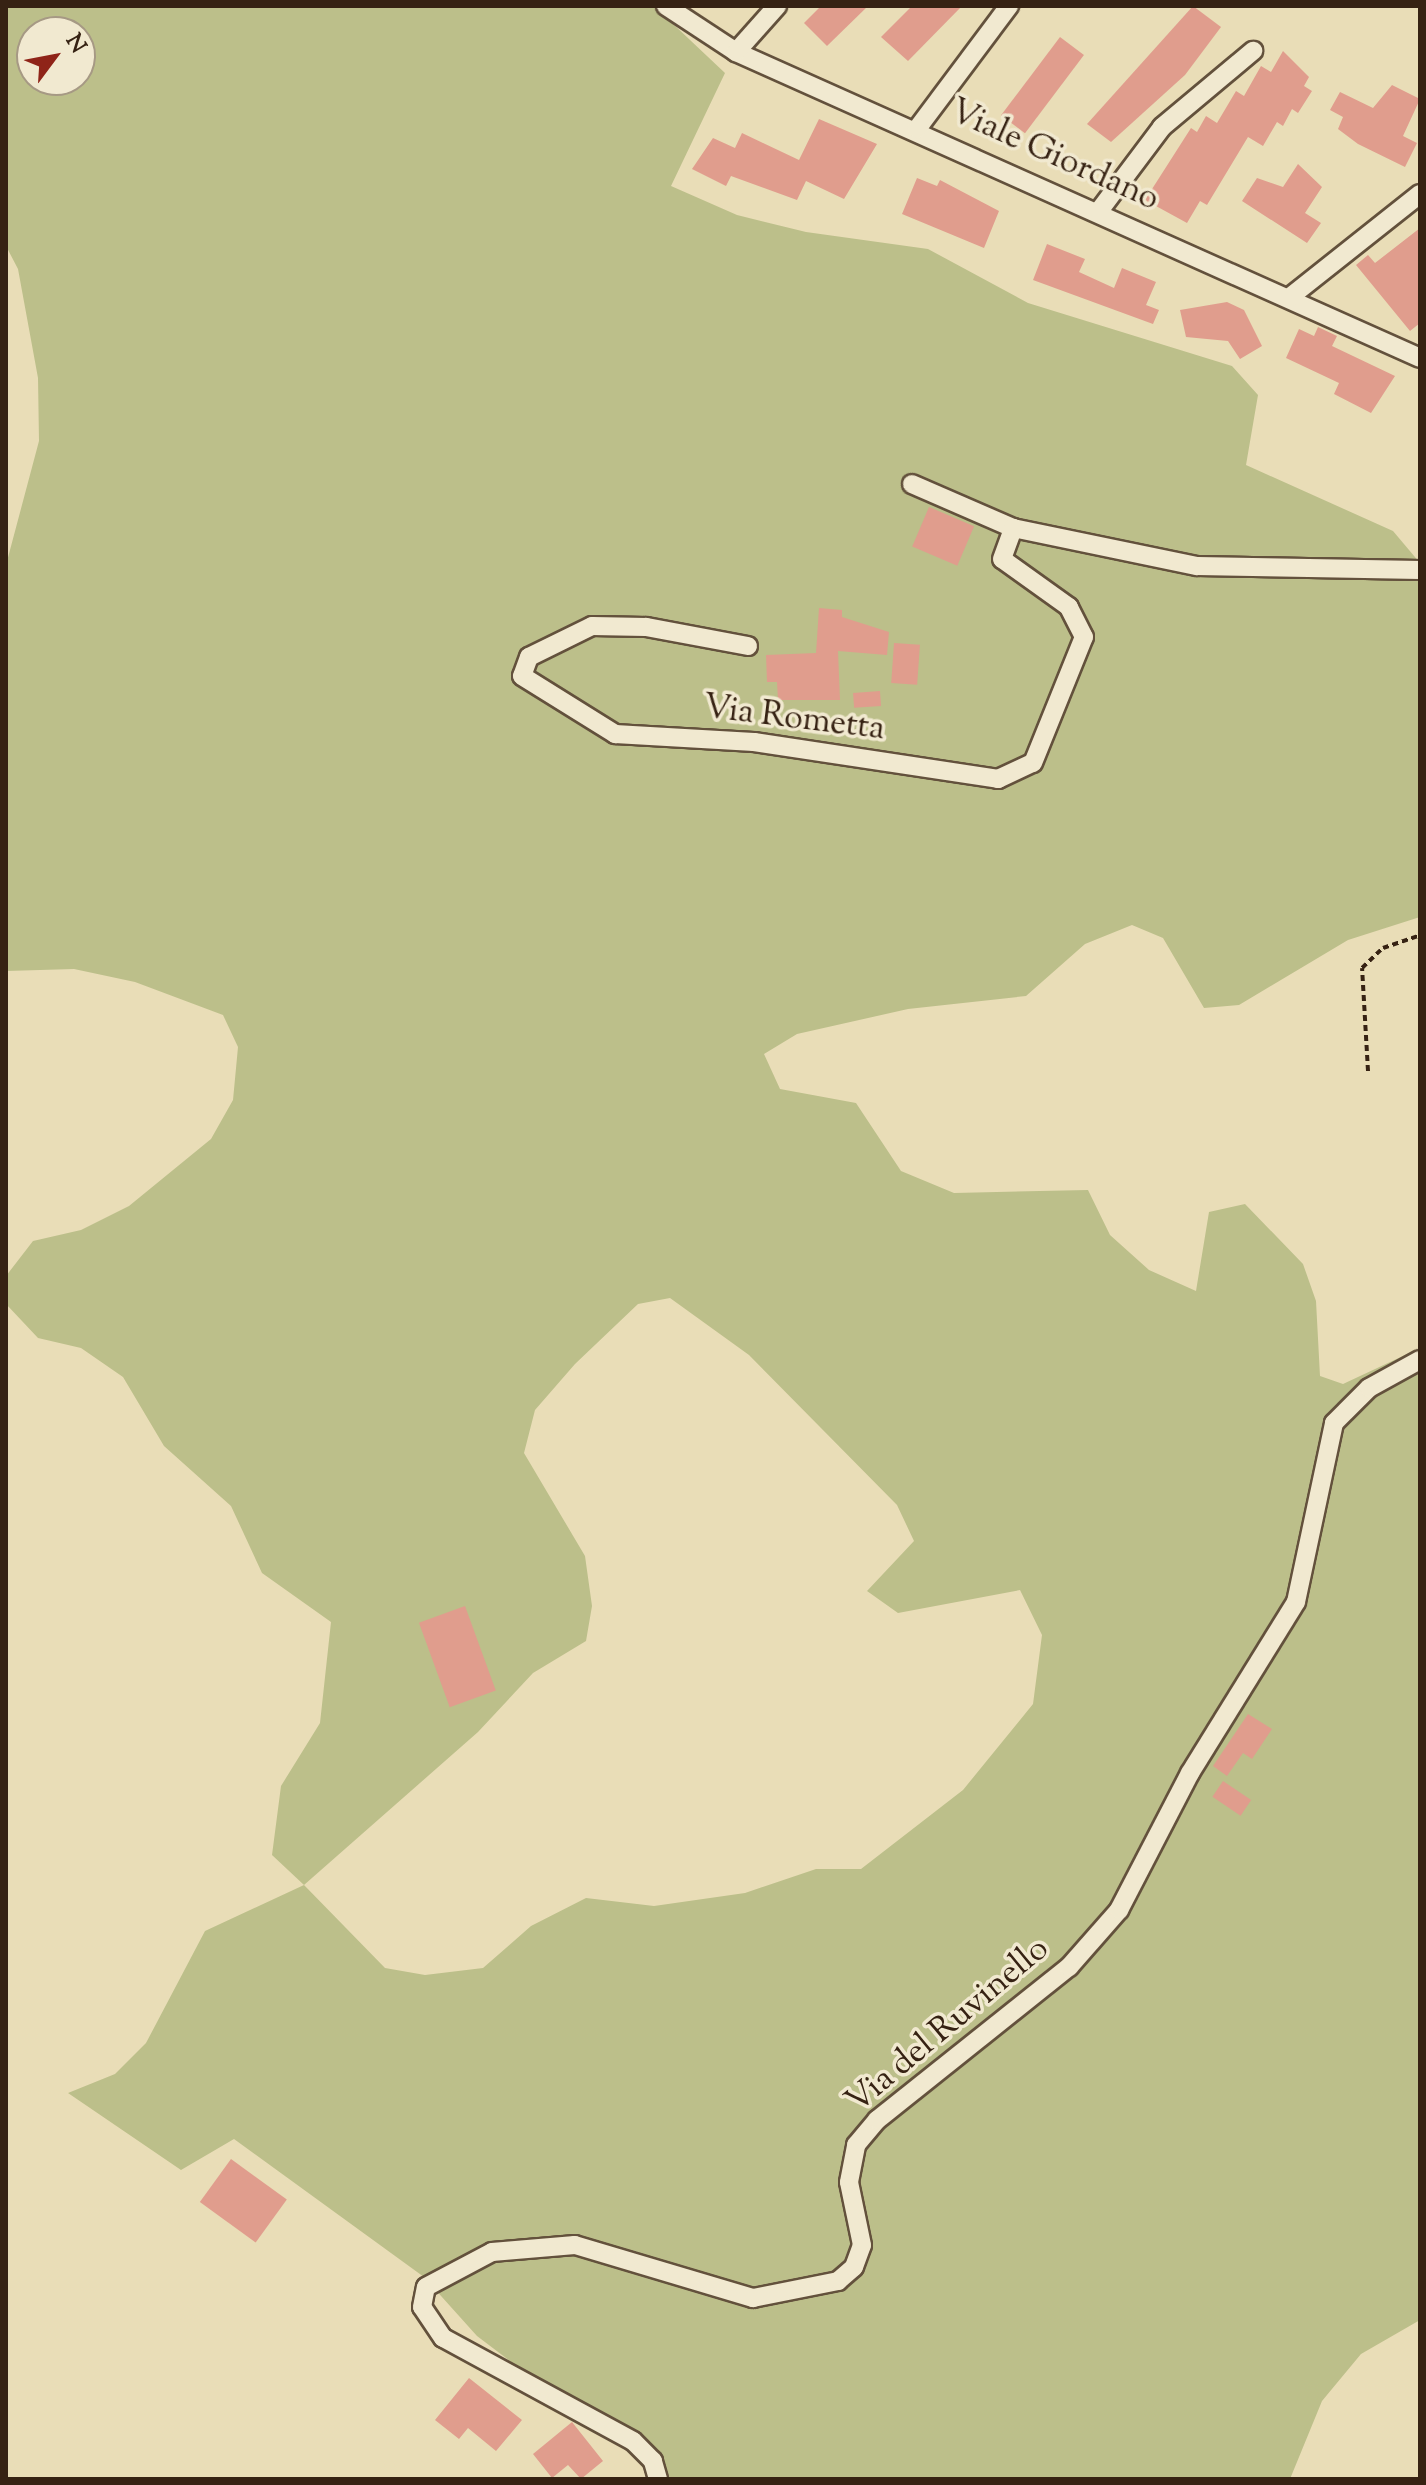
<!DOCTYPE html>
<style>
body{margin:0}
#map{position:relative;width:1426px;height:2485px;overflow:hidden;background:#e9ddb7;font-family:"Sorts Mill Goudy",serif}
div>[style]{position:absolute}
.green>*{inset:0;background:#bcbf8a}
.building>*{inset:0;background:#e09d8d;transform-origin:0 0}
.path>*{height:4px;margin-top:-2px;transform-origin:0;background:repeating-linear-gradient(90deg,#362213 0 6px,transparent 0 10px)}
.roads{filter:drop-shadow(2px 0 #63513c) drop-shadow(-2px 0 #63513c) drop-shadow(0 2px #63513c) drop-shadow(0 -2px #63513c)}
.street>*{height:18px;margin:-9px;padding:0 9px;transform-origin:9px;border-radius:9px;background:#f1e9d0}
span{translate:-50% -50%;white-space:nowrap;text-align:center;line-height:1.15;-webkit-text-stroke:7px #f1e9d0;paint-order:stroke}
.street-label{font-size:34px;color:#362213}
.frame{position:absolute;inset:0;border:8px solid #362213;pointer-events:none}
.north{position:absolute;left:16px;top:16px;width:80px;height:80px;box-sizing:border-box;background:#f1e9d0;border:2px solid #a69984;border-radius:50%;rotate:58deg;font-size:22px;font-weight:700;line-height:32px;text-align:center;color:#362213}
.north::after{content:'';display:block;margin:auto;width:28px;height:36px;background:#8f2418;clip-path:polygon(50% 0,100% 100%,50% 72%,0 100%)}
</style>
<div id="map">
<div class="green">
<div style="clip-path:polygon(evenodd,6px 6px,654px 6px,725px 73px,671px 186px,737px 215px,806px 232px,928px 249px,1028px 303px,1232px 366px,1258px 395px,1246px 465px,1393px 531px,1420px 563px,1420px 917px,1348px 940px,1239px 1005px,1204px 1008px,1163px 938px,1132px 925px,1085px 944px,1026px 996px,908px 1009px,797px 1034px,764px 1054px,780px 1089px,856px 1103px,901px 1171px,954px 1193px,1088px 1190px,1110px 1235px,1149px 1270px,1196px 1291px,1209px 1212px,1245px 1204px,1303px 1264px,1316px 1301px,1320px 1376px,1343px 1384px,1420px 1348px,1420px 2320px,1361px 2354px,1322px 2401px,1290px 2479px,666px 2479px,477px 2336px,424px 2277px,234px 2139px,181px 2170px,68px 2093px,115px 2074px,146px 2043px,205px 1931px,304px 1885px,272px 1855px,281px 1786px,320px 1723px,331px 1622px,262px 1573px,231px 1506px,164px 1446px,123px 1377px,81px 1348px,38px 1338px,6px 1304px,6px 1276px,33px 1241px,81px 1230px,129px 1206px,211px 1139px,233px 1100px,238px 1047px,223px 1015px,135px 982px,74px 969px,6px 971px,6px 565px,39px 441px,38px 378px,18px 269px,6px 246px,6px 6px,32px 32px,80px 32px,80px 80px,32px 80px,32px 32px,6px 6px,670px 1298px,749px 1355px,897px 1505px,914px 1541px,867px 1591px,898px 1613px,1020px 1590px,1042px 1635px,1033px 1704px,963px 1790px,861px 1869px,816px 1869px,745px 1893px,654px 1906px,586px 1898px,531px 1926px,483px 1968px,425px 1975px,385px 1968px,304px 1885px,478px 1732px,533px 1673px,586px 1641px,592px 1606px,585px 1556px,524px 1453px,535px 1410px,575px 1364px,638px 1304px,670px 1298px)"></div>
</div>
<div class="building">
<div style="clip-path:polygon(821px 6px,868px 6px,827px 46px,804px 23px)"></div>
<div style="clip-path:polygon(912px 6px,962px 6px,908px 61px,881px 37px)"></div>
<div style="clip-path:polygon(1193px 6px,1221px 27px,1185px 75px,1111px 142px,1087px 124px)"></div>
<div style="left:1060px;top:37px;width:30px;height:98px;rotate:37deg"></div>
<div style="clip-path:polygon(1283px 51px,1309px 77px,1304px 86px,1312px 91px,1298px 113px,1292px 109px,1283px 126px,1277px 122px,1263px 146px,1248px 137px,1207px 205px,1200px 201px,1187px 223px,1145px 200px,1191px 128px,1197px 132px,1206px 116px,1217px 123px,1236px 91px,1244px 96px,1261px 66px,1271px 72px)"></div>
<div style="clip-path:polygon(1392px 85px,1420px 99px,1403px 136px,1417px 143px,1405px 167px,1358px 144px,1338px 129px,1343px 117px,1330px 110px,1340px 92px,1373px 108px)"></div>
<div style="clip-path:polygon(819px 119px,877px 144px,844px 199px,806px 181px,797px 200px,731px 176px,726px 186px,692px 169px,713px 138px,735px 148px,742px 133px,799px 160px)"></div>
<div style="clip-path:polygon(1298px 164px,1322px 187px,1305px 213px,1321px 223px,1307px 243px,1242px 201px,1257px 178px,1283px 187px)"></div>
<div style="clip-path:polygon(917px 178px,937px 186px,940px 180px,999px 211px,984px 248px,902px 214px)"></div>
<div style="clip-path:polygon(1420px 228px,1420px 323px,1410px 331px,1356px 265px,1368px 255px,1375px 263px)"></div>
<div style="clip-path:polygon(1047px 244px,1085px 259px,1079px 272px,1114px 288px,1122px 268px,1156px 282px,1146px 305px,1159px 310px,1153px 324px,1033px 280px)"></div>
<div style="clip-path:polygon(1227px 302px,1244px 310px,1262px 346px,1240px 359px,1228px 341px,1186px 337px,1180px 310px)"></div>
<div style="clip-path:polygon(1318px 327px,1337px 336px,1332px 346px,1395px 376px,1371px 413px,1334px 394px,1339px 383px,1286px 358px,1299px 329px,1314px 336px)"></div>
<div style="left:929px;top:507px;width:49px;height:43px;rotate:23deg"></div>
<div style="clip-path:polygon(819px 608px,842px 610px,842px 617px,889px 632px,887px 655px,838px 651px,840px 700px,778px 700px,777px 682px,767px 682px,766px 655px,816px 653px)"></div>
<div style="left:894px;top:643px;width:26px;height:40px;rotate:4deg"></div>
<div style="left:880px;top:691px;width:15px;height:27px;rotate:86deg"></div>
<div style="left:465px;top:1606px;width:90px;height:49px;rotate:70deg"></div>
<div style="clip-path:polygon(1248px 1714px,1272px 1729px,1252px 1759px,1243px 1753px,1227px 1776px,1213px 1766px)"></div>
<div style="left:1223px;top:1781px;width:34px;height:19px;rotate:34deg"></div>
<div style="left:231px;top:2159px;width:69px;height:53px;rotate:36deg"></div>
<div style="clip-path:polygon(469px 2378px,522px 2420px,496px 2451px,468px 2428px,459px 2439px,435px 2420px)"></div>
<div style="clip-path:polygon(572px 2422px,603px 2461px,581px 2479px,568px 2465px,552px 2478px,533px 2454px)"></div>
</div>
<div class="path">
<div style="left:1368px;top:1071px;width:103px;rotate:-93.3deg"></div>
<div style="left:1362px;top:968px;width:29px;rotate:-44deg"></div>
<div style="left:1383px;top:948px;width:39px;rotate:-19deg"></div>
</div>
<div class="roads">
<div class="street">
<div style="left:666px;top:6px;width:84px;rotate:33.3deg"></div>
<div style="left:736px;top:52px;width:749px;rotate:24.1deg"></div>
<div style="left:736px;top:52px;width:62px;rotate:-48.3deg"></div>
<div style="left:917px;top:129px;width:154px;rotate:-53.2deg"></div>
<div style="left:1099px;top:211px;width:105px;rotate:-53.1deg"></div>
<div style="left:1162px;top:127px;width:119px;rotate:-39.9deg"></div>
<div style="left:1290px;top:297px;width:166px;rotate:-38.4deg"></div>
<div style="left:912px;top:484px;width:110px;rotate:23.5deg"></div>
<div style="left:1013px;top:528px;width:188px;rotate:11.7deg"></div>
<div style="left:1197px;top:566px;width:223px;rotate:1deg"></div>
<div style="left:748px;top:646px;width:104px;rotate:-169.4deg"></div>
<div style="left:646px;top:627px;width:54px;rotate:-178.9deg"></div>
<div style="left:592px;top:626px;width:70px;rotate:153.8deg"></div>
<div style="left:529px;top:657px;width:20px;rotate:110deg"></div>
<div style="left:522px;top:676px;width:110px;rotate:31.9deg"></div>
<div style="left:615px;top:734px;width:139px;rotate:3.3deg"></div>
<div style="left:754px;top:742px;width:247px;rotate:8.6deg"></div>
<div style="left:998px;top:779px;width:38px;rotate:-25deg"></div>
<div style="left:1033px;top:763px;width:136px;rotate:-68deg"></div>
<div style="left:1084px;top:637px;width:34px;rotate:-117deg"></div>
<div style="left:1069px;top:607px;width:82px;rotate:-144.4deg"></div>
<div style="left:1002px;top:559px;width:33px;rotate:-70deg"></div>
<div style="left:658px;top:2479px;width:19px;rotate:-106deg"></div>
<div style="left:653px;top:2461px;width:28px;rotate:-135deg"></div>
<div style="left:633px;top:2441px;width:216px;rotate:-151.5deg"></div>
<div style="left:443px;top:2338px;width:37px;rotate:-124deg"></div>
<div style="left:422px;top:2307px;width:20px;rotate:-79deg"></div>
<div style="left:426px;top:2287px;width:75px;rotate:-27.9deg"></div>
<div style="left:492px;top:2252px;width:83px;rotate:-4.8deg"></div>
<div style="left:575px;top:2245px;width:186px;rotate:16.6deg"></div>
<div style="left:753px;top:2298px;width:87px;rotate:-11.3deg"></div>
<div style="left:838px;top:2281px;width:21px;rotate:-41deg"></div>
<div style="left:854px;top:2267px;width:23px;rotate:-70deg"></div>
<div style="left:862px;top:2245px;width:64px;rotate:-101.7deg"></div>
<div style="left:849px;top:2182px;width:38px;rotate:-79deg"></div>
<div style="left:856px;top:2145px;width:33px;rotate:-50deg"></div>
<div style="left:877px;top:2120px;width:246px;rotate:-38.6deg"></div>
<div style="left:1069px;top:1967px;width:76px;rotate:-48.7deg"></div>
<div style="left:1119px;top:1910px;width:154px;rotate:-62.6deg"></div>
<div style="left:1190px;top:1773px;width:201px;rotate:-58.2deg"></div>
<div style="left:1296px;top:1602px;width:183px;rotate:-78deg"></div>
<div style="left:1334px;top:1423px;width:49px;rotate:-45deg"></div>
<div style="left:1369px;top:1388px;width:58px;rotate:-28.8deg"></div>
</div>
</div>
<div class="street-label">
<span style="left:1054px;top:156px;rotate:24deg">Viale Giordano</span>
<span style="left:794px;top:719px;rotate:7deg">Via Rometta</span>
<span style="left:948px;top:2026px;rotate:-40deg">Via del Ruvinello</span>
</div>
<div class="frame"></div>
<div class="north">N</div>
</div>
